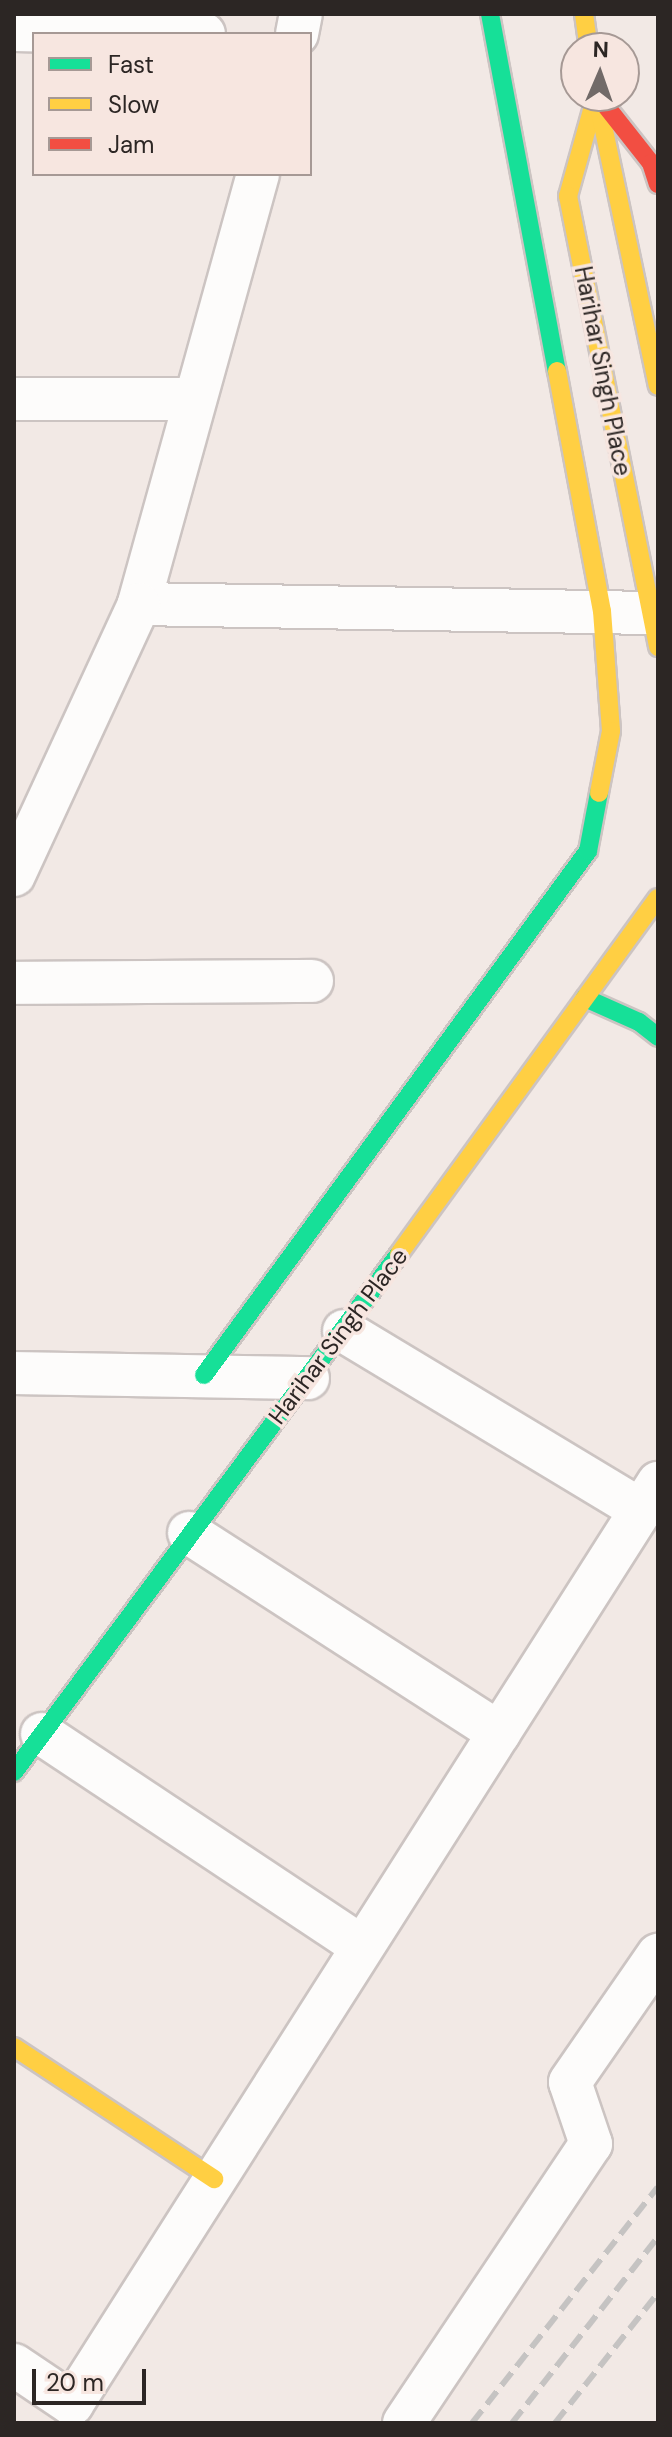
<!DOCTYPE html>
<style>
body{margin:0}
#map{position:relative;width:672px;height:2437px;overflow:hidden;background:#f2e9e5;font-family:"DM Sans",sans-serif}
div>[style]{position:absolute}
.roads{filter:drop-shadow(2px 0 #ccc4c2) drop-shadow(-2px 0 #ccc4c2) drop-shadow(0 2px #ccc4c2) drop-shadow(0 -2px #ccc4c2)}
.street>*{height:42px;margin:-21px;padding:0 21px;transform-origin:21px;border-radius:21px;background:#fdfcfb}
.fast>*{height:18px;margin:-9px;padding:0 9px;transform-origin:9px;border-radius:9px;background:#16e098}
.slow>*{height:18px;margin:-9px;padding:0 9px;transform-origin:9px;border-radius:9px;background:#ffcf43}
.jam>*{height:18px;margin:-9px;padding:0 9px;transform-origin:9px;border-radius:9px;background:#f24e42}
.rail>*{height:6px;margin-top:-3px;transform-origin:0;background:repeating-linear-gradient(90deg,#c5c3c2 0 16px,transparent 0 24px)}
span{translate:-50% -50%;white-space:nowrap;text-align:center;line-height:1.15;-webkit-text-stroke:7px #f7e6e0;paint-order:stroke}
.street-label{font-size:24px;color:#2c2624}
.frame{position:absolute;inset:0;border:16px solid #2c2624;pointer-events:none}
.legend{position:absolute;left:32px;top:32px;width:280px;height:144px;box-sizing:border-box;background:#f7e6e0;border:2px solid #a69995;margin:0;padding:10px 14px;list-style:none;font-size:24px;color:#2c2624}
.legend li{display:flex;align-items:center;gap:16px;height:40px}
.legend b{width:40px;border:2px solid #a69995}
.north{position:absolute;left:560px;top:32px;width:80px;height:80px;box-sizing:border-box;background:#f7e6e0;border:2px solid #a69995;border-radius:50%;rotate:2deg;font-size:22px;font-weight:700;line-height:32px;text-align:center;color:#2c2624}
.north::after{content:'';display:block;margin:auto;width:28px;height:36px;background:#716a68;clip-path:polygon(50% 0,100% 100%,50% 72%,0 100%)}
.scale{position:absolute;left:32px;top:2369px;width:114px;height:36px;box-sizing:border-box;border:4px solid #2c2624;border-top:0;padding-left:10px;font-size:24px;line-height:28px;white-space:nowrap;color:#2c2624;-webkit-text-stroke:6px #f7e6e0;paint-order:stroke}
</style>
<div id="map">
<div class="roads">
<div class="street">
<div style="left:14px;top:30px;width:190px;rotate:1.2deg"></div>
<div style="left:297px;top:34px;width:20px;rotate:-79deg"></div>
<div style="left:258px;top:174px;width:446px;rotate:105.5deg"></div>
<div style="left:139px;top:604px;width:512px;rotate:1.01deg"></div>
<div style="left:14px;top:399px;width:181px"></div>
<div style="left:14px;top:875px;width:298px;rotate:-65.2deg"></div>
<div style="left:14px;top:983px;width:298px;rotate:-0.4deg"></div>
<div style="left:344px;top:1331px;width:347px;rotate:31.1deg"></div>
<div style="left:14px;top:1373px;width:294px;rotate:1deg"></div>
<div style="left:189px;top:1533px;width:369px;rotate:32.8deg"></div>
<div style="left:42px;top:1734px;width:384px;rotate:33.6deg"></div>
<div style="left:14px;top:2365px;width:70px;rotate:33.9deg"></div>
<div style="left:72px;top:2404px;width:1092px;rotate:-57.53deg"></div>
<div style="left:404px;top:2423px;width:336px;rotate:-56.2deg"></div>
<div style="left:591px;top:2144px;width:65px;rotate:-108.7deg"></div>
<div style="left:570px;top:2082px;width:155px;rotate:-55.3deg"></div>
</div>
<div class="fast">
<div style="left:490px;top:14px;width:363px;rotate:79.4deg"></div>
<div style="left:585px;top:998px;width:59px;rotate:24deg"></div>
<div style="left:639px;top:1022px;width:24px;rotate:38deg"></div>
<div style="left:204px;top:1375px;width:650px;rotate:-53.77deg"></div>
<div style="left:588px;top:851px;width:59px;rotate:-79.3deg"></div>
<div style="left:14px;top:1772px;width:645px;rotate:-53.38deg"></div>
</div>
<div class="slow">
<div style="left:584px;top:14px;width:34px;rotate:82deg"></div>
<div style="left:596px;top:96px;width:104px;rotate:105.6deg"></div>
<div style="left:568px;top:196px;width:460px;rotate:78.7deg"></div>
<div style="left:598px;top:102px;width:290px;rotate:78.1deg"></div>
<div style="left:557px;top:371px;width:244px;rotate:79.4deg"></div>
<div style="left:602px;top:611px;width:120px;rotate:85.7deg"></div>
<div style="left:611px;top:731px;width:63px;rotate:101deg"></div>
<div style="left:399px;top:1254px;width:440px;rotate:-54deg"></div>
<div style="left:14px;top:2047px;width:240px;rotate:33.4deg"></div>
</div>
<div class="jam">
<div style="left:602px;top:101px;width:79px;rotate:51.7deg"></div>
<div style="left:651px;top:163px;width:22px;rotate:72deg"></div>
</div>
</div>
<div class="rail">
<div style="left:472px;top:2423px;width:300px;rotate:-51.8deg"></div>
<div style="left:512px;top:2423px;width:236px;rotate:-51.9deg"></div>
<div style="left:555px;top:2423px;width:166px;rotate:-51.6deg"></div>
</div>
<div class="street-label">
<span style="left:603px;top:371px;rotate:79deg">Harihar Singh Place</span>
<span style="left:338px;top:1336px;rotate:-53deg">Harihar Singh Place</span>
</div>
<div class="frame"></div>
<ul class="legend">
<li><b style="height:10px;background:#16e098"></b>Fast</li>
<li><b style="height:10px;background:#ffcf43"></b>Slow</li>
<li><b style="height:10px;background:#f24e42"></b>Jam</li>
</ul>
<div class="north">N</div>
<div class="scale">20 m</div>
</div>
